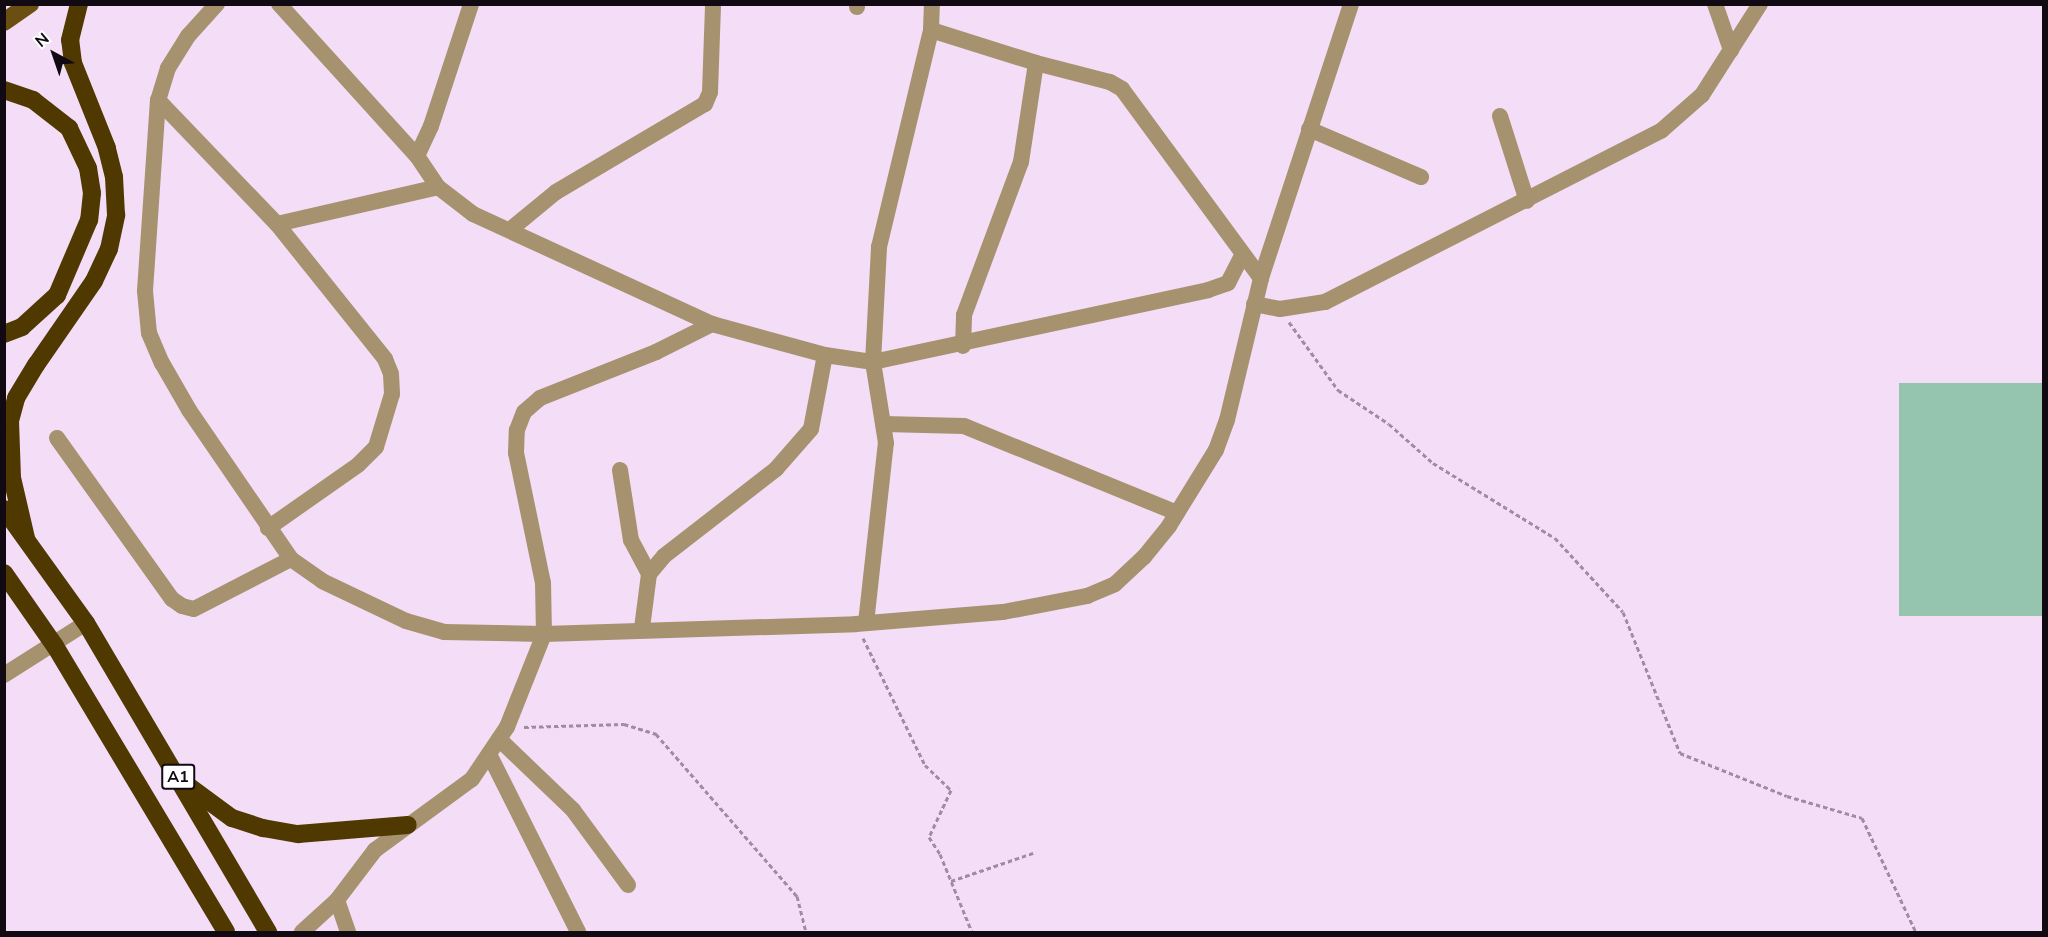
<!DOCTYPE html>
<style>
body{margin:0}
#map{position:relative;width:2048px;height:937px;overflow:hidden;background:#f4ddf6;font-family:"Nunito Sans",sans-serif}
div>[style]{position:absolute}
.green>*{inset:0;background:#96c5af;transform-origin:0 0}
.path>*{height:3px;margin-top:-1.5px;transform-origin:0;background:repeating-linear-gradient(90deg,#9e8da0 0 4.5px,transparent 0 7.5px)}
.minor>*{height:16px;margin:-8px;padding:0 8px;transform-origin:8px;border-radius:8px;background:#a6926e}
.major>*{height:18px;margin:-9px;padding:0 9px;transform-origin:9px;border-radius:9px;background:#6b4e11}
.highway>*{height:18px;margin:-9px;padding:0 9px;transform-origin:9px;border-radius:9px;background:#503801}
span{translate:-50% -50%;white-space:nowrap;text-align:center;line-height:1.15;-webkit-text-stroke:5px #fff;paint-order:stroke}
.shield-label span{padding:2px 4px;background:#fff;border:2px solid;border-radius:4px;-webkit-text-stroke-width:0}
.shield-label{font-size:16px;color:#110a12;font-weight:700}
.frame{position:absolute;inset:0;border:6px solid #110a12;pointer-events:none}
.north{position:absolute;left:24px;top:24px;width:60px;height:60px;-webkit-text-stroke:4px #fff;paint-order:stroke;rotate:320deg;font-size:16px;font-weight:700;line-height:24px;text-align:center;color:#110a12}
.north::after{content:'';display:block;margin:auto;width:21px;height:27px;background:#110a12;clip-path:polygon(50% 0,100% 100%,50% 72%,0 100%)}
</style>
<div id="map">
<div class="green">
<div style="left:1899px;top:383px;width:144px;height:233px"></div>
</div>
<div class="path">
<div style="left:1289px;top:322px;width:84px;rotate:54.2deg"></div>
<div style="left:1338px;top:390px;width:61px;rotate:33.7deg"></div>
<div style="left:1389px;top:424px;width:59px;rotate:41.6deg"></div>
<div style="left:1433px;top:463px;width:143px;rotate:31.6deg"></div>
<div style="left:1555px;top:538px;width:100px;rotate:47.4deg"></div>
<div style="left:1623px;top:612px;width:152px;rotate:68deg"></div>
<div style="left:1680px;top:753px;width:115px;rotate:21.9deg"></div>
<div style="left:1787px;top:796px;width:78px;rotate:16.3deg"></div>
<div style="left:1862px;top:818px;width:126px;rotate:64.7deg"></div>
<div style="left:863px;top:638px;width:141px;rotate:64deg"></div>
<div style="left:925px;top:765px;width:36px;rotate:44deg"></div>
<div style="left:951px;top:790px;width:52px;rotate:115.1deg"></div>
<div style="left:929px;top:837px;width:20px;rotate:57deg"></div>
<div style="left:940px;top:854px;width:84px;rotate:67.7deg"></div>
<div style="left:524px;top:727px;width:100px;rotate:-1.7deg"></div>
<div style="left:624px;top:724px;width:34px;rotate:17deg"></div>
<div style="left:656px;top:734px;width:215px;rotate:49deg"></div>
<div style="left:797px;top:896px;width:37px;rotate:76deg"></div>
<div style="left:951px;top:881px;width:87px;rotate:-18.9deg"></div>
</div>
<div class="minor">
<div style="left:217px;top:4px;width:43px;rotate:132.2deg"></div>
<div style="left:188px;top:36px;width:38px;rotate:122deg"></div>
<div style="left:168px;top:68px;width:34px;rotate:107deg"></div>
<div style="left:158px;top:100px;width:191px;rotate:93.9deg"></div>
<div style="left:145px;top:291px;width:42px;rotate:84.6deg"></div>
<div style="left:149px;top:333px;width:33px;rotate:67deg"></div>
<div style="left:162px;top:363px;width:54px;rotate:60.1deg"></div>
<div style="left:189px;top:410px;width:181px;rotate:55.6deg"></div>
<div style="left:291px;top:559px;width:38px;rotate:35deg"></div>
<div style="left:322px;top:581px;width:93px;rotate:25.5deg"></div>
<div style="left:406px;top:621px;width:40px;rotate:16deg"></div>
<div style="left:444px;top:632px;width:100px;rotate:1.1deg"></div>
<div style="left:544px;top:634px;width:312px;rotate:-1.8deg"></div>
<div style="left:856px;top:624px;width:147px;rotate:-4.7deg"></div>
<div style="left:1003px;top:612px;width:86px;rotate:-10.8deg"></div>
<div style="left:1087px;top:596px;width:30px;rotate:-23deg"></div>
<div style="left:1115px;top:584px;width:40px;rotate:-43deg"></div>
<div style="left:1144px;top:557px;width:40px;rotate:-51deg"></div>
<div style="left:1169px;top:526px;width:89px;rotate:-58.3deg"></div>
<div style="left:1216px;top:450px;width:32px;rotate:-70deg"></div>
<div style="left:1227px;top:420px;width:146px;rotate:-76.5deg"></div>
<div style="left:1261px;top:278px;width:288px;rotate:-71.8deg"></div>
<div style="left:279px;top:4px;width:205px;rotate:47.8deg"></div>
<div style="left:417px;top:156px;width:37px;rotate:56deg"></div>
<div style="left:438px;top:187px;width:44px;rotate:37.6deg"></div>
<div style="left:473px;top:214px;width:263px;rotate:24.7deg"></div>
<div style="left:712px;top:324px;width:117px;rotate:15.3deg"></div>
<div style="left:825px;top:355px;width:49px;rotate:8.3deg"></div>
<div style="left:873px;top:362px;width:343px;rotate:-12.1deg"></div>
<div style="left:1208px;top:290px;width:21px;rotate:-19deg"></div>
<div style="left:1228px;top:283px;width:31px;rotate:-63deg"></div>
<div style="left:1715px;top:4px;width:49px;rotate:70.8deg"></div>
<div style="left:857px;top:7px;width:3px;rotate:-90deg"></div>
<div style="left:931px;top:30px;width:110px;rotate:17.4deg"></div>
<div style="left:1036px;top:63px;width:76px;rotate:14.4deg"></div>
<div style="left:1110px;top:82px;width:14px;rotate:30deg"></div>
<div style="left:1122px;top:89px;width:235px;rotate:53.7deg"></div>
<div style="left:158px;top:100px;width:172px;rotate:46.2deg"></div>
<div style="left:277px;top:224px;width:173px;rotate:51.3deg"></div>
<div style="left:385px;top:359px;width:16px;rotate:68deg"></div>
<div style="left:391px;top:374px;width:20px;rotate:87deg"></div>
<div style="left:392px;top:394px;width:55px;rotate:106.8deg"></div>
<div style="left:376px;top:447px;width:25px;rotate:135deg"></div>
<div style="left:358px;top:465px;width:110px;rotate:145deg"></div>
<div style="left:1500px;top:116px;width:89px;rotate:72.4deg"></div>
<div style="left:1309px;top:129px;width:122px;rotate:23.2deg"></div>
<div style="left:417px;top:156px;width:33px;rotate:-65deg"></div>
<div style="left:431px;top:126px;width:128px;rotate:-71.8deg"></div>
<div style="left:277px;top:224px;width:165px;rotate:-12.9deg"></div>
<div style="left:511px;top:229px;width:58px;rotate:-39.4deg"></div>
<div style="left:556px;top:192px;width:173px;rotate:-30.6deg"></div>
<div style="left:705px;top:104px;width:13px;rotate:-67deg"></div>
<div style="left:710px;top:92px;width:88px;rotate:-88deg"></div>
<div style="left:1254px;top:304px;width:26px;rotate:11deg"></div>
<div style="left:1280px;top:309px;width:46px;rotate:-8.8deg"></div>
<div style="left:1325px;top:302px;width:378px;rotate:-27deg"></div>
<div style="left:1662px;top:130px;width:53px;rotate:-41.2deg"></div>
<div style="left:1702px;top:95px;width:108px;rotate:-57.5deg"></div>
<div style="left:963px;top:346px;width:31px;rotate:-88deg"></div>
<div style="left:964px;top:315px;width:163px;rotate:-69.6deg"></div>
<div style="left:1021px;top:162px;width:100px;rotate:-81.4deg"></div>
<div style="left:884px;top:424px;width:80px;rotate:1.4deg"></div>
<div style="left:964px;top:426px;width:230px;rotate:22.2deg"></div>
<div style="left:57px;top:438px;width:198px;rotate:54.5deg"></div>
<div style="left:172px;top:599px;width:12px;rotate:35deg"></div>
<div style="left:182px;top:606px;width:12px;rotate:14deg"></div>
<div style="left:194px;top:609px;width:109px;rotate:-27.3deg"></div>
<div style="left:620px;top:470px;width:71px;rotate:81.1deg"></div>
<div style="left:631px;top:540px;width:38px;rotate:62deg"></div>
<div style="left:866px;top:623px;width:181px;rotate:-83.7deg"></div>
<div style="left:886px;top:443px;width:82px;rotate:-99.1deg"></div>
<div style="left:873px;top:362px;width:115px;rotate:-87deg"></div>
<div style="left:879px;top:247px;width:223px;rotate:-76.5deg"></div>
<div style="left:931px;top:30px;width:26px;rotate:-88deg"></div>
<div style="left:642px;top:628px;width:54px;rotate:-82.6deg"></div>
<div style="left:649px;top:574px;width:23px;rotate:-50deg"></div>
<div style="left:664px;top:556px;width:142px;rotate:-37.8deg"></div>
<div style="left:776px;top:469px;width:53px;rotate:-48.8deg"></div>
<div style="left:811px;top:429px;width:75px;rotate:-79.3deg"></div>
<div style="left:4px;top:675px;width:97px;rotate:-32.4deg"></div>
<div style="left:499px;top:739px;width:103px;rotate:43.8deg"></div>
<div style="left:573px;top:810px;width:93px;rotate:53.7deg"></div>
<div style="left:489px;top:754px;width:199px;rotate:63.4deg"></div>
<div style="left:337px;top:900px;width:34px;rotate:71deg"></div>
<div style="left:302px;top:932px;width:47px;rotate:-42.4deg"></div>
<div style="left:337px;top:900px;width:63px;rotate:-52.8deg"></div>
<div style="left:375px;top:850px;width:120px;rotate:-36.2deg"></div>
<div style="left:472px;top:779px;width:63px;rotate:-56.1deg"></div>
<div style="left:507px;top:727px;width:100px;rotate:-68.3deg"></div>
<div style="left:544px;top:634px;width:51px;rotate:-91.1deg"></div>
<div style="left:543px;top:583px;width:133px;rotate:-101.7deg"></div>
<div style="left:516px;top:453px;width:23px;rotate:-88deg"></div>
<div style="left:517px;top:430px;width:19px;rotate:-69deg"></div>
<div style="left:524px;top:412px;width:21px;rotate:-41deg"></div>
<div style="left:540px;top:398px;width:125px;rotate:-21.6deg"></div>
<div style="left:656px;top:352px;width:63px;rotate:-26.6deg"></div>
</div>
<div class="major">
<div style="left:4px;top:22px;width:32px;rotate:-35deg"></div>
</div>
<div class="highway">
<div style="left:4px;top:90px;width:31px;rotate:19deg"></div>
<div style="left:33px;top:100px;width:46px;rotate:37.9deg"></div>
<div style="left:69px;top:128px;width:44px;rotate:64.6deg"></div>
<div style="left:88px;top:168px;width:25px;rotate:81deg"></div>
<div style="left:92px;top:193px;width:27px;rotate:96deg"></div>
<div style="left:89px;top:220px;width:82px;rotate:113.1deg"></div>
<div style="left:57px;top:295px;width:47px;rotate:137.6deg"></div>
<div style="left:22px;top:327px;width:19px;rotate:159deg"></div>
<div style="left:4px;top:509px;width:140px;rotate:54.3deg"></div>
<div style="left:86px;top:623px;width:359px;rotate:59.5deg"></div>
<div style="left:26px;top:538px;width:62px;rotate:-103.1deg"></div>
<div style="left:12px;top:478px;width:57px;rotate:-92deg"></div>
<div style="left:10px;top:421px;width:24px;rotate:-75deg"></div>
<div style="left:16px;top:398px;width:39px;rotate:-59deg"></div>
<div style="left:36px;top:365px;width:102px;rotate:-55.4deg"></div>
<div style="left:94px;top:281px;width:35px;rotate:-65deg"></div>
<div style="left:109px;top:249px;width:35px;rotate:-78deg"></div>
<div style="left:116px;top:215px;width:38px;rotate:-93deg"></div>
<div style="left:114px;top:177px;width:30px;rotate:-104deg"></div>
<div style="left:107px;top:148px;width:92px;rotate:-111.8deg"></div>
<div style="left:73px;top:63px;width:23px;rotate:-97deg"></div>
<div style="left:70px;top:40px;width:37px;rotate:-76deg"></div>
<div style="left:4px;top:573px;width:89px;rotate:55.1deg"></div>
<div style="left:55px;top:646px;width:333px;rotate:59.1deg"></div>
<div style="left:187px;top:785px;width:56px;rotate:36.3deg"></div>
<div style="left:232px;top:818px;width:33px;rotate:18deg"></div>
<div style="left:263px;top:828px;width:36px;rotate:10deg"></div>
<div style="left:298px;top:834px;width:110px;rotate:-4.7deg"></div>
</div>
<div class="shield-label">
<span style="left:178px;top:777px">A1</span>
</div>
<div class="frame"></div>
<div class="north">N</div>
</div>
